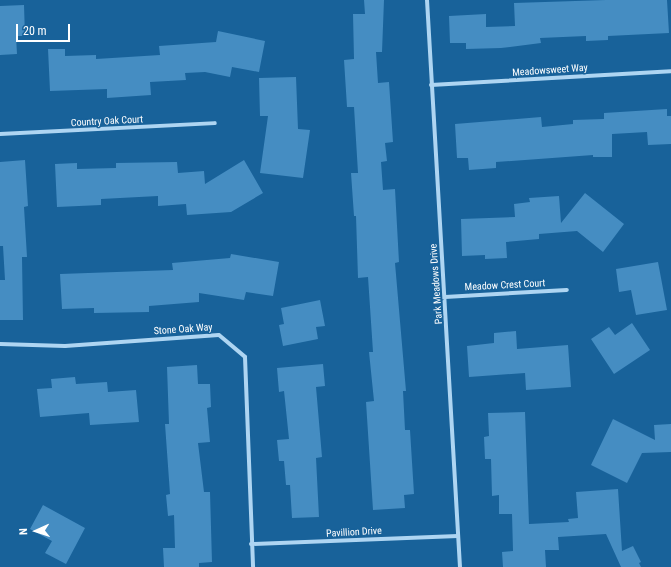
<!DOCTYPE html>
<style>
body{margin:0}
#map{position:relative;width:671px;height:567px;overflow:hidden;background:#18629a;font-family:"Roboto Condensed",sans-serif}
div>[style]{position:absolute}
.building>*{inset:0;background:#458dc2}
.minor>*{height:4px;margin:-2px;padding:0 2px;transform-origin:2px;border-radius:2px;background:#aed5f2}
span{translate:-50% -50%;white-space:nowrap;text-align:center;line-height:1.15;-webkit-text-stroke:3px #18629a;paint-order:stroke}
.street-label{font-size:10px;color:#fff}
.north{position:absolute;left:16px;top:511px;width:40px;height:40px;-webkit-text-stroke:3px #18629a;paint-order:stroke;rotate:267deg;font-size:11px;font-weight:700;line-height:16px;text-align:center;color:#fff}
.north::after{content:'';display:block;margin:auto;width:14px;height:18px;background:#fff;clip-path:polygon(50% 0,100% 100%,50% 72%,0 100%)}
.scale{position:absolute;left:16px;top:24px;width:54px;height:18px;box-sizing:border-box;border:2px solid #fff;border-top:0;padding-left:5px;font-size:12px;line-height:14px;white-space:nowrap;color:#fff;-webkit-text-stroke:3px #18629a;paint-order:stroke}
</style>
<div id="map">
<div class="building">
<div style="clip-path:polygon(364px 0,384px 0,382px 52px,376px 52px,378px 83px,389px 82px,393px 142px,385px 143px,387px 161px,381px 162px,383px 190px,395px 189px,399px 262px,395px 263px,406px 391px,403px 391px,405px 430px,410px 430px,414px 494px,404px 495px,405px 508px,373px 510px,366px 402px,374px 401px,369px 352px,373px 352px,368px 277px,358px 278px,356px 216px,354px 216px,351px 173px,358px 173px,354px 107px,347px 107px,344px 60px,354px 59px,353px 14px,365px 14px)"></div>
<div style="clip-path:polygon(606px 0,667px 0,669px 33px,608px 36px,608px 40px,586px 41px,586px 36px,540px 38px,541px 43px,501px 48px,466px 49px,466px 43px,450px 43px,449px 16px,486px 14px,486px 27px,515px 26px,514px 3px)"></div>
<div style="clip-path:polygon(24px 5px,25px 36px,16px 36px,17px 54px,0 55px,0 6px)"></div>
<div style="clip-path:polygon(218px 31px,265px 41px,259px 72px,232px 67px,230px 77px,205px 72px,185px 73px,186px 80px,150px 82px,151px 95px,107px 98px,107px 89px,50px 91px,48px 49px,65px 49px,65px 56px,96px 55px,96px 59px,160px 55px,159px 46px,216px 42px)"></div>
<div style="clip-path:polygon(296px 77px,298px 129px,310px 130px,303px 178px,260px 173px,268px 116px,260px 116px,259px 78px)"></div>
<div style="clip-path:polygon(667px 109px,667px 116px,671px 116px,671px 144px,648px 145px,647px 132px,612px 134px,612px 157px,593px 157px,593px 155px,496px 162px,496px 168px,469px 170px,468px 158px,457px 158px,455px 124px,541px 117px,542px 127px,573px 124px,573px 120px,604px 119px,604px 113px)"></div>
<div style="clip-path:polygon(25px 160px,28px 206px,24px 207px,27px 257px,22px 257px,23px 320px,0 320px,0 280px,5px 280px,3px 246px,0 246px,0 162px)"></div>
<div style="clip-path:polygon(244px 160px,263px 193px,231px 212px,187px 215px,186px 204px,158px 206px,158px 196px,101px 199px,101px 205px,57px 207px,55px 164px,77px 163px,77px 169px,116px 168px,116px 163px,177px 162px,178px 173px,204px 171px,205px 184px)"></div>
<div style="clip-path:polygon(585px 193px,624px 224px,603px 252px,577px 231px,539px 234px,539px 239px,506px 242px,507px 258px,485px 259px,485px 255px,462px 256px,461px 219px,515px 217px,514px 204px,530px 202px,529px 198px,559px 196px,561px 223px)"></div>
<div style="clip-path:polygon(231px 254px,279px 262px,273px 296px,246px 292px,244px 300px,199px 293px,199px 302px,149px 306px,149px 312px,94px 313px,94px 308px,62px 309px,60px 274px,173px 270px,172px 263px,230px 258px)"></div>
<div style="clip-path:polygon(658px 262px,667px 310px,636px 315px,631px 290px,619px 292px,616px 269px)"></div>
<div style="clip-path:polygon(320px 300px,325px 326px,316px 327px,318px 339px,283px 346px,279px 325px,284px 324px,281px 308px)"></div>
<div style="clip-path:polygon(632px 323px,650px 350px,614px 374px,591px 339px,609px 327px,615px 335px)"></div>
<div style="clip-path:polygon(516px 331px,517px 349px,568px 345px,571px 387px,526px 390px,525px 373px,469px 377px,467px 346px,494px 343px,494px 333px)"></div>
<div style="clip-path:polygon(323px 364px,325px 386px,316px 387px,322px 457px,316px 458px,319px 517px,292px 518px,290px 485px,286px 485px,284px 461px,279px 461px,277px 440px,289px 439px,284px 391px,279px 392px,277px 368px)"></div>
<div style="clip-path:polygon(197px 365px,198px 384px,210px 384px,211px 407px,207px 408px,210px 442px,198px 443px,204px 492px,210px 492px,212px 562px,199px 563px,199px 567px,164px 567px,163px 548px,175px 548px,174px 515px,168px 516px,166px 495px,170px 494px,165px 424px,169px 424px,167px 367px)"></div>
<div style="clip-path:polygon(75px 377px,76px 384px,107px 382px,108px 392px,136px 390px,139px 422px,90px 425px,89px 413px,40px 417px,37px 389px,52px 388px,51px 379px)"></div>
<div style="clip-path:polygon(525px 412px,529px 524px,569px 522px,568px 519px,578px 518px,576px 492px,618px 489px,622px 551px,633px 546px,641px 562px,639px 563px,641px 567px,621px 567px,606px 534px,558px 537px,559px 550px,545px 550px,546px 567px,503px 567px,502px 552px,513px 551px,512px 514px,499px 514px,499px 495px,492px 496px,491px 459px,485px 459px,484px 437px,489px 436px,488px 413px)"></div>
<div style="clip-path:polygon(613px 419px,655px 440px,654px 425px,671px 424px,671px 452px,642px 453px,627px 483px,591px 465px)"></div>
<div style="clip-path:polygon(43px 505px,85px 528px,66px 564px,45px 553px,52px 541px,30px 529px)"></div>
</div>
<div class="minor">
<div style="left:427px;top:0;width:568px;rotate:86.67deg"></div>
<div style="left:431px;top:85px;width:240px;rotate:-3.3deg"></div>
<div style="left:0;top:134px;width:215px;rotate:-2.9deg"></div>
<div style="left:445px;top:297px;width:122px;rotate:-3.3deg"></div>
<div style="left:0;top:344px;width:65px;rotate:1.8deg"></div>
<div style="left:65px;top:346px;width:154px;rotate:-4.1deg"></div>
<div style="left:219px;top:335px;width:34px;rotate:40deg"></div>
<div style="left:245px;top:357px;width:210px;rotate:87.8deg"></div>
<div style="left:251px;top:544px;width:207px;rotate:-2.2deg"></div>
</div>
<div class="street-label">
<span style="left:550px;top:70px;rotate:-4deg">Meadowsweet Way</span>
<span style="left:107px;top:121px;rotate:-3deg">Country Oak Court</span>
<span style="left:436px;top:284px;rotate:-94deg">Park Meadows Drive</span>
<span style="left:505px;top:285px;rotate:-3deg">Meadow Crest Court</span>
<span style="left:183px;top:329px;rotate:-4deg">Stone Oak Way</span>
<span style="left:354px;top:532px;rotate:-3deg">Pavillion Drive</span>
</div>
<div class="north">N</div>
<div class="scale">20 m</div>
</div>
